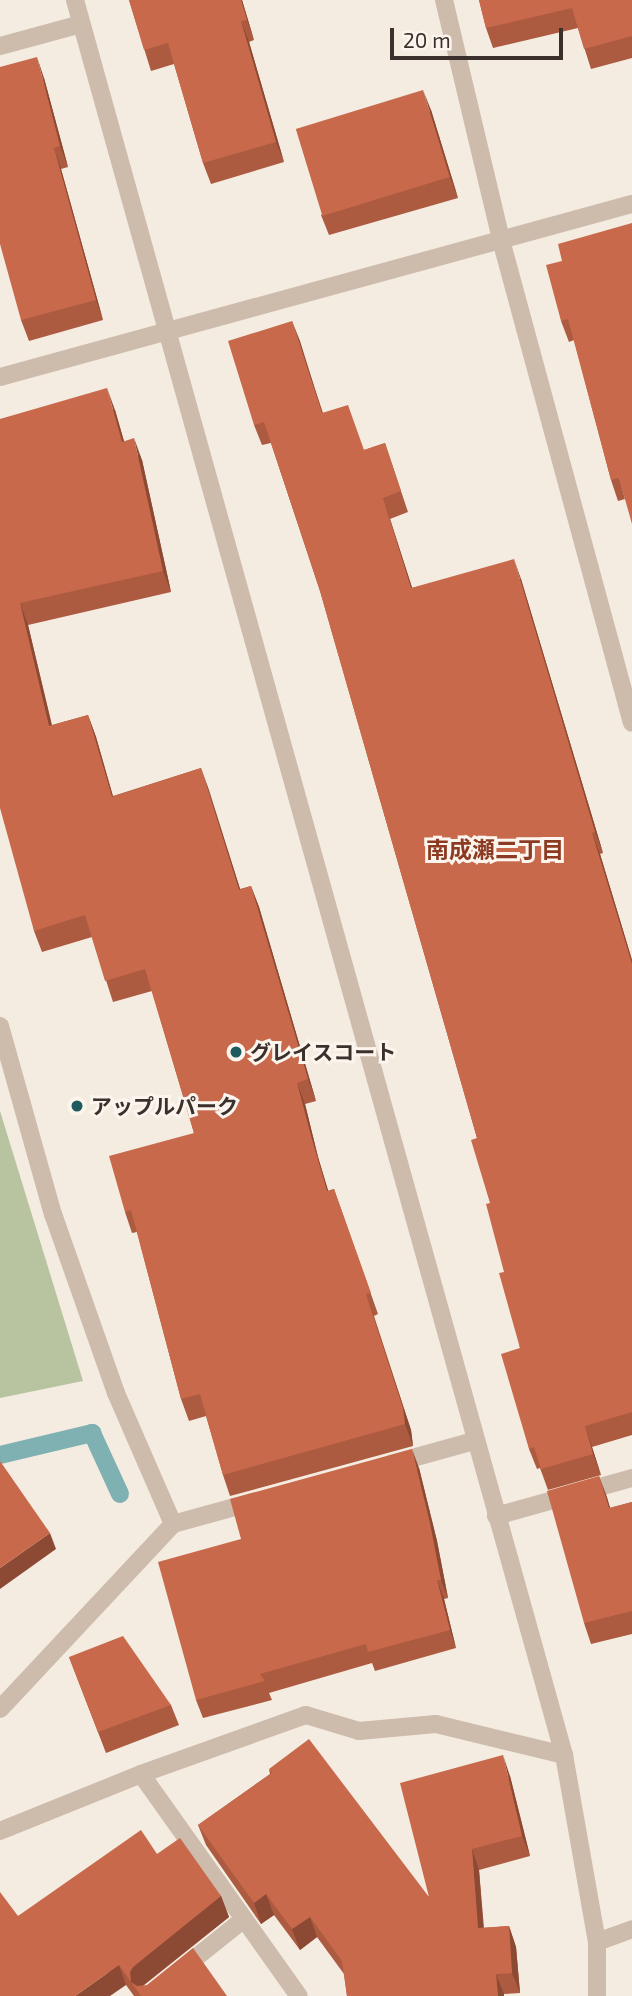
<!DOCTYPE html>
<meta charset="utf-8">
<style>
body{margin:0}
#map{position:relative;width:632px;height:1996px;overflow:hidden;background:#f4ebe1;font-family:"Exo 2","Noto Sans JP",sans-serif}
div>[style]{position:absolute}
.green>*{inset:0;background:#b8c4a0}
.stream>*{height:18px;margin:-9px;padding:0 9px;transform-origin:9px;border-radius:9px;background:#7fb0b2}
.minor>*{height:18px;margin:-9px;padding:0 9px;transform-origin:9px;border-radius:9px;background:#cdbbac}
.wall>*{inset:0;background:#ac5a40}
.shaded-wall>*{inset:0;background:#8c4a34}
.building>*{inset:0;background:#c8694b;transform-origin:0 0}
.dots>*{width:19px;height:19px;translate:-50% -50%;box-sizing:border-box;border:4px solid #fbf5ee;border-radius:50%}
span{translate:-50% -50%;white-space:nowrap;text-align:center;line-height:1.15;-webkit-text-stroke:6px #fbf5ee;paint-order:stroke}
.poi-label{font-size:21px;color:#3b302b;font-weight:700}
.left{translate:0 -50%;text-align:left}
.neighbourhood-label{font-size:23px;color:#8c3b22;font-weight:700}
.scale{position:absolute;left:390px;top:28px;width:173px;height:32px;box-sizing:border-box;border:4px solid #3b302b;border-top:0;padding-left:9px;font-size:21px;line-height:24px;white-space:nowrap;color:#3b302b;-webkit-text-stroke:5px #fbf5ee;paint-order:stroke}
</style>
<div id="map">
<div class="green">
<div style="clip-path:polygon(0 1111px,83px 1381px,0 1398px)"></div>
</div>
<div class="stream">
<div style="left:0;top:1455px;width:95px;rotate:-13.4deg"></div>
<div style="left:92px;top:1433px;width:67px;rotate:65.3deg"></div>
</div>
<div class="minor">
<div style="left:75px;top:0;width:1822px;rotate:74.43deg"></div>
<div style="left:564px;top:1755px;width:190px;rotate:80deg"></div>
<div style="left:597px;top:1942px;width:54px;rotate:90deg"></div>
<div style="left:444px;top:0;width:247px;rotate:76.6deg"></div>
<div style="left:501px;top:240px;width:500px;rotate:74.83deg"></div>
<div style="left:0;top:46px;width:84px;rotate:-15.2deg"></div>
<div style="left:0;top:377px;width:655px;rotate:-15.31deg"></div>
<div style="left:0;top:1026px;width:195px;rotate:74.3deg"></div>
<div style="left:53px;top:1214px;width:190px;rotate:70.6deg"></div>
<div style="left:116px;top:1393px;width:143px;rotate:66.5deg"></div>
<div style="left:391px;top:1464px;width:86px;rotate:-15.5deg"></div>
<div style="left:496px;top:1516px;width:141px;rotate:-15.6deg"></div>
<div style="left:0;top:1709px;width:253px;rotate:-46.9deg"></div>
<div style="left:173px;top:1524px;width:83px;rotate:-15.4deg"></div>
<div style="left:141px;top:1774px;width:272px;rotate:54.6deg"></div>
<div style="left:0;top:1831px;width:152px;rotate:-22deg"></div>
<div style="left:141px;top:1774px;width:175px;rotate:-19.7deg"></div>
<div style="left:306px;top:1715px;width:55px;rotate:16.8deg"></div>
<div style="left:359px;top:1731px;width:77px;rotate:-5.2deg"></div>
<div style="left:436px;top:1724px;width:132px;rotate:13.6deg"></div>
<div style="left:597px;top:1942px;width:37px;rotate:-20deg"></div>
<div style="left:148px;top:1996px;width:123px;rotate:-38.7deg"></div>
</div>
<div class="wall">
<div style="clip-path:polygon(129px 0,242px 0,254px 40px,249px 42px,284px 162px,211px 184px,203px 163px,174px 64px,151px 71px)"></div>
<div style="clip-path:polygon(479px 0,632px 0,632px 58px,591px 69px,578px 28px,493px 48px,486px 28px)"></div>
<div style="clip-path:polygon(44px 78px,68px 167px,61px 169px,103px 320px,29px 341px,21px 320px)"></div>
<div style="clip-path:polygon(431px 110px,458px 198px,329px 235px,321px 215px)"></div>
<div style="clip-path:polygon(562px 261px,625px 499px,618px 501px,611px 480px,574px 340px,569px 342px,561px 321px)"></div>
<div style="clip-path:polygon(292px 321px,323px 413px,364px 450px,385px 443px,408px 512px,390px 519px,412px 588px,521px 579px,603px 853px,600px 854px,632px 960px,632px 1435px,592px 1447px,601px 1475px,548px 1490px,540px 1468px,537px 1469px,529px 1449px,520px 1348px,477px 1138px,320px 591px,271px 443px,262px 445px,254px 425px)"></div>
<div style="clip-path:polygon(115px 410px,124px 441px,142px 460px,171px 592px,28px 625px,52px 725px,88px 715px,96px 737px,113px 796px,201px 768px,240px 889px,251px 886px,259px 907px,316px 1101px,305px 1104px,318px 1157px,328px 1191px,334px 1189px,378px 1314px,374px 1316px,411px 1430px,413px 1446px,230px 1496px,223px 1475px,206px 1416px,189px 1421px,181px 1399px,137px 1232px,132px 1233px,125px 1212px,194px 1133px,152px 991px,113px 1002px,92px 937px,42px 952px,34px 931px,0 419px)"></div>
<div style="clip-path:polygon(419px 1468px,437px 1541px,448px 1598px,444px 1599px,456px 1648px,375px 1671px,372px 1663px,269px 1693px,272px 1700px,203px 1718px,196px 1700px,241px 1539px)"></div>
<div style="clip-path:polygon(599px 1476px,610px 1508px,632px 1502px,632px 1634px,591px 1644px,584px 1623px)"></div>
<div style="clip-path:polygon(69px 1657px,171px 1705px,179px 1725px,106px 1753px)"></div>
<div style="clip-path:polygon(269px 1769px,429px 1897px,510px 1776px,530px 1856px,479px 1870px,484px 1928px,509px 1926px,516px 1947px,520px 1993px,504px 1994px,504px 1996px,347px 1996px,344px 1974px,317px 1937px,300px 1950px,274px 1915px,261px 1924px,206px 1845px,198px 1825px,270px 1774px)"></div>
<div style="clip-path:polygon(157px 1854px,221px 1896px,229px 1917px,143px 1986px,227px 1996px,134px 1996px,126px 1985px,18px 1916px)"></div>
</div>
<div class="shaded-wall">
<div style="clip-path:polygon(241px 0,242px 0,254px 40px,247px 20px)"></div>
<div style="clip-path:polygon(241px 21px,249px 42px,284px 162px,276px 142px)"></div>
<div style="clip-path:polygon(37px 57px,44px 78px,68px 167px,60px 146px)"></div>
<div style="clip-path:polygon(423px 90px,431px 110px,458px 198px,450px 177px)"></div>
<div style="clip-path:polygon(54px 148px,61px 169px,103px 320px,96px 300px)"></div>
<div style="clip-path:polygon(292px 321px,300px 341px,329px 434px,322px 413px)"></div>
<div style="clip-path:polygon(107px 388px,115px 410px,130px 463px,122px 442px)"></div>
<div style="clip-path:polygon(134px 438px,142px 460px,171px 592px,163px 571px)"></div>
<div style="clip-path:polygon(383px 498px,390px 519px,419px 609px,411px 588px)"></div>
<div style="clip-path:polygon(514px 559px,521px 579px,603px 853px,595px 832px)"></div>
<div style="clip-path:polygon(20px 603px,28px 625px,57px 748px,49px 726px)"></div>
<div style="clip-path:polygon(88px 715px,96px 737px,119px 818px,112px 797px)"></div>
<div style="clip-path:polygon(201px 768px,209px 790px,247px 911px,239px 890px)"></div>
<div style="clip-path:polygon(592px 833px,600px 854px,632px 960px,632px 964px)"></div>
<div style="clip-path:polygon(251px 886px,259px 907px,316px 1101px,308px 1079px)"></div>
<div style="clip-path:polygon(297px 1083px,305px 1104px,318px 1157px,335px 1213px,327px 1191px,311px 1136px)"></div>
<div style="clip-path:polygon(366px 1294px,411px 1430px,413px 1446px,405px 1424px)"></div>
<div style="clip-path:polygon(585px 1426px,592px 1447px,601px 1475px,593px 1454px)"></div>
<div style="clip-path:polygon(412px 1449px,419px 1468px,437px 1541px,448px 1598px,441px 1580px)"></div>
<div style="clip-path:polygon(599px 1476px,607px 1497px,616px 1529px,609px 1508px)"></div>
<div style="clip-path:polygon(50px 1533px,56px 1549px,0 1589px,0 1568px)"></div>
<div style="clip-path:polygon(437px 1580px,444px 1599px,456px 1648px,450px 1630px)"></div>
<div style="clip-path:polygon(503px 1755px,510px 1776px,530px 1856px,522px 1836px)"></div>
<div style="clip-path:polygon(472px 1849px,479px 1870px,485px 1949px,478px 1928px)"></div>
<div style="clip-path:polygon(266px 1894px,274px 1915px,261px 1924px,254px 1903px)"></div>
<div style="clip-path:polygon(221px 1896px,229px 1917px,141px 1987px,138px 1991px,131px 1982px,130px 1972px,133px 1967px)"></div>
<div style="clip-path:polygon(310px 1917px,317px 1937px,300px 1950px,292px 1929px)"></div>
<div style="clip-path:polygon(509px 1926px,516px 1947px,520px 1993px,512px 1973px)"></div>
<div style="clip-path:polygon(119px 1965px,126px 1985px,110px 1996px,75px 1996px)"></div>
<div style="clip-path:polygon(496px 1974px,504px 1994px,504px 1996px,498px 1996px)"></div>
</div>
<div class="building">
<div style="clip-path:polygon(129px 0,241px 0,247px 20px,241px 21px,276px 142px,203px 163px,168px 43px,144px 50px)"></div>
<div style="clip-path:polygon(479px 0,632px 0,632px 36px,584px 49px,572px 8px,486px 28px)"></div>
<div style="clip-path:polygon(37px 57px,60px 146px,54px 148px,96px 300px,21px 320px,0 244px,0 67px)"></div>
<div style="left:423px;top:90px;width:91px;height:133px;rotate:73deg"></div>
<div style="clip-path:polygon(632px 223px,632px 524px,619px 478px,611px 480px,568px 319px,561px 321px,546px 265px,562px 261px,558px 244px)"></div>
<div style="clip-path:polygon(292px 321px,322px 413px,348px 405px,364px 450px,385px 443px,401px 491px,383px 498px,411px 588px,514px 559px,595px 832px,592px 833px,632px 964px,632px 1412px,585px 1426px,593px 1454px,541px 1469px,534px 1447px,529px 1449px,501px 1354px,520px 1348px,499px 1273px,504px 1272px,486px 1204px,490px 1203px,471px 1140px,477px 1138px,320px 591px,264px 422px,254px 425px,228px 341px)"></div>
<div style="clip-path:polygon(107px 388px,122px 442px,134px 438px,163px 571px,20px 603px,49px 726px,88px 715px,112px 797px,201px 768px,239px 890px,251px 886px,308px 1079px,297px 1083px,311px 1136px,327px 1191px,334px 1189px,371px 1293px,366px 1294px,403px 1408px,405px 1424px,223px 1475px,200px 1394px,181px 1399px,131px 1210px,125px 1212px,109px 1156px,194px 1133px,145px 969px,105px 981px,85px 915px,34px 931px,0 808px,0 419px)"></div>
<div style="clip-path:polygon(412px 1449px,430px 1523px,441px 1580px,437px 1580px,450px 1630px,368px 1652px,366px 1644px,260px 1674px,265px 1681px,196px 1700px,158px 1562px,241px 1539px,230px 1499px)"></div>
<div style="clip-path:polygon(0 1461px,50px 1533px,0 1568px)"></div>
<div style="clip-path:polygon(599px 1476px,609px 1508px,632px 1502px,632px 1611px,584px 1623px,547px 1491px)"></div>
<div style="clip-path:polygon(123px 1636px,171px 1705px,98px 1732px,69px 1657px)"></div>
<div style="clip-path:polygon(309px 1739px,429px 1897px,400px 1783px,503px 1755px,522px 1836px,472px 1849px,478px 1928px,509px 1926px,512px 1973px,496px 1974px,498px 1996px,347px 1996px,342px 1961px,310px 1917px,292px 1929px,266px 1894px,254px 1903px,198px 1825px,272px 1773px,269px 1769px)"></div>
<div style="clip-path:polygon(141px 1830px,157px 1854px,180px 1838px,221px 1896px,133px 1967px,130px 1972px,131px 1982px,137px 1986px,147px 1985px,193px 1948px,227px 1996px,141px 1996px,119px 1965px,75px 1996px,0 1996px,0 1892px,18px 1916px)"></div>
</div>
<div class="dots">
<div style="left:236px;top:1052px;background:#1f5a5e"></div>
<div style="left:77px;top:1106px;background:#1f5a5e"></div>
</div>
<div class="poi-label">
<span class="left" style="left:250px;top:1052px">グレイスコート</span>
<span class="left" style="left:91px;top:1106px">アップルパーク</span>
</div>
<div class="neighbourhood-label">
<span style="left:495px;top:849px">南成瀬二丁目</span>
</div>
<div class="scale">20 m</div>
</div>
